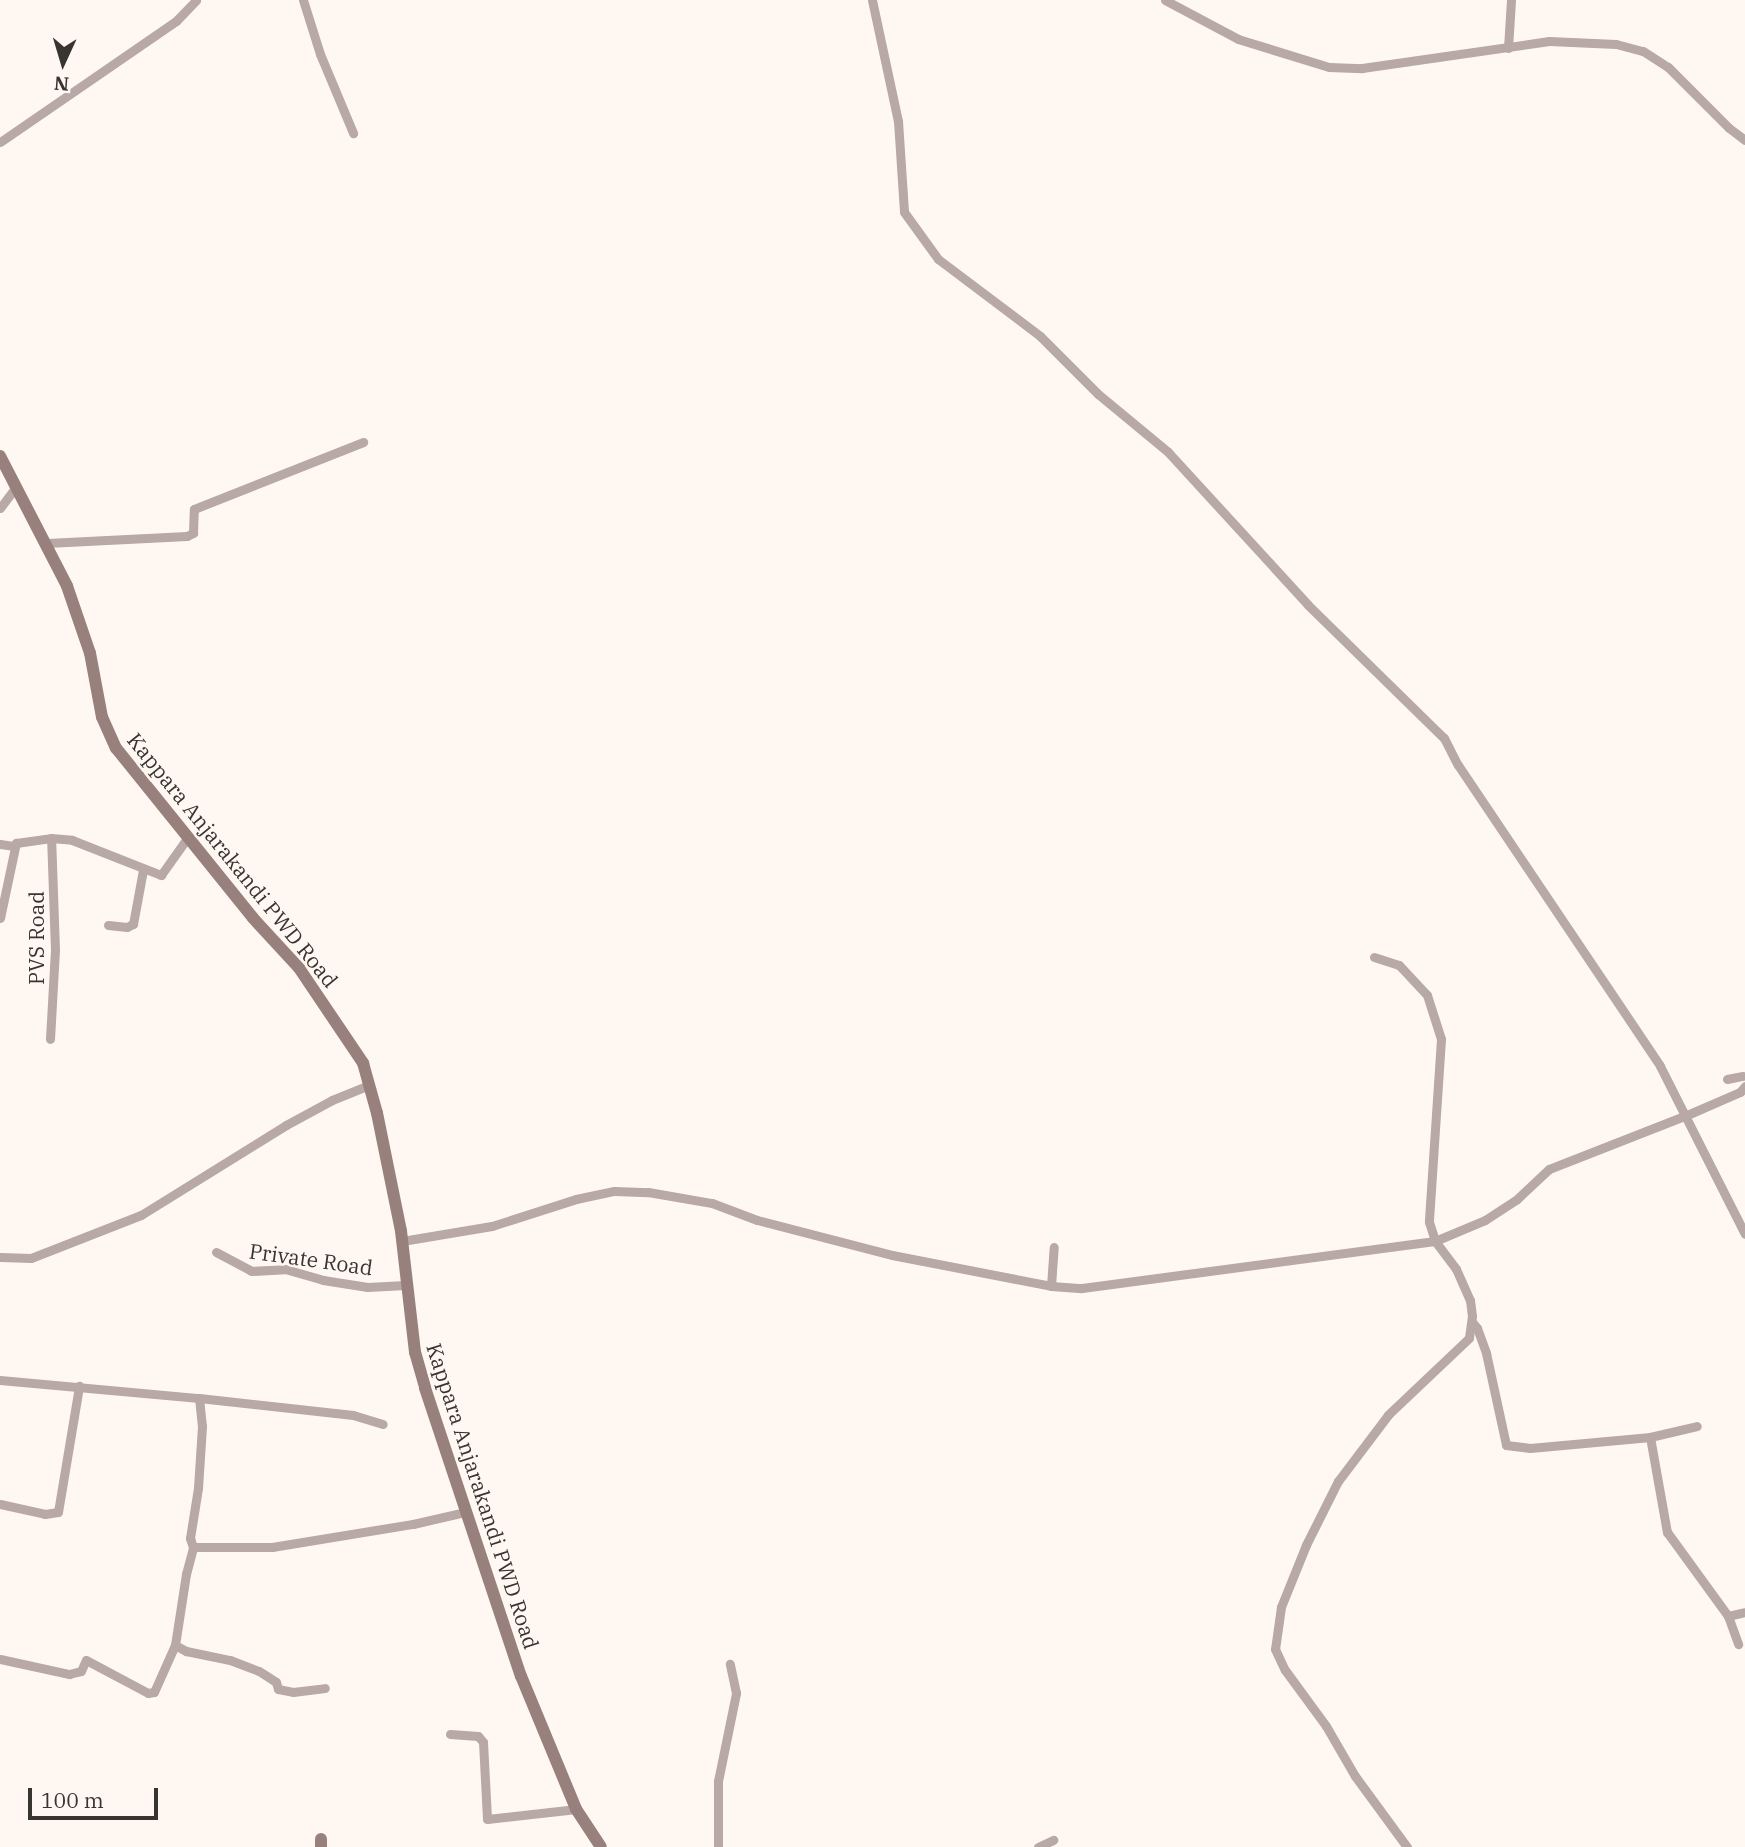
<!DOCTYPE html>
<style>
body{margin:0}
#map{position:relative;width:1745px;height:1847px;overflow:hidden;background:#fff8f2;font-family:"IBM Plex Serif",serif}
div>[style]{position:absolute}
.street>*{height:9px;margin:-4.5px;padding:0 4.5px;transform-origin:4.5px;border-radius:4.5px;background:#b8a8a6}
.secondary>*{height:12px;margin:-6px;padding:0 6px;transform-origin:6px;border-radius:6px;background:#98817d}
span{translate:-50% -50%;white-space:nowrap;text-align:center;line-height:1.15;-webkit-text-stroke:5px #fff8f2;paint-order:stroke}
.street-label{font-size:21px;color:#383430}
.north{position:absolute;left:28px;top:28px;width:70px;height:70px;-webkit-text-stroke:5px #fff8f2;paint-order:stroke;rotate:184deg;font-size:19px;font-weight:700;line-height:28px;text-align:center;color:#383430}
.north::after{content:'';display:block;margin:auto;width:24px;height:32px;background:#383430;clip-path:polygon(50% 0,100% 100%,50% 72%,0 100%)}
.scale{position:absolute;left:28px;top:1788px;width:130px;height:32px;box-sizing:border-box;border:4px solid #383430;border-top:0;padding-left:9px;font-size:21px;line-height:24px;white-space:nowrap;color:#383430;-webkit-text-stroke:5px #fff8f2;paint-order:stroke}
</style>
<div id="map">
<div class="street">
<div style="left:303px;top:0;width:57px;rotate:72.5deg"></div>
<div style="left:320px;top:54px;width:86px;rotate:67.3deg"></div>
<div style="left:872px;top:0;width:124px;rotate:77.9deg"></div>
<div style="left:898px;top:121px;width:91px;rotate:86.2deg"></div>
<div style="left:904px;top:212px;width:58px;rotate:54.1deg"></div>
<div style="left:938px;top:259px;width:128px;rotate:37deg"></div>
<div style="left:1040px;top:336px;width:82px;rotate:45deg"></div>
<div style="left:1098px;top:394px;width:91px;rotate:39.6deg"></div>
<div style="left:1168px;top:452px;width:207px;rotate:47.5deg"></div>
<div style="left:1308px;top:605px;width:190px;rotate:44.4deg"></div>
<div style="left:1444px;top:738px;width:30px;rotate:63deg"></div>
<div style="left:1458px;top:765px;width:362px;rotate:56.1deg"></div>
<div style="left:1660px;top:1066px;width:188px;rotate:63.2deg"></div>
<div style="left:1165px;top:0;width:83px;rotate:28.1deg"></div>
<div style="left:1238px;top:39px;width:95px;rotate:17.1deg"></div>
<div style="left:1329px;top:67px;width:33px;rotate:2deg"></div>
<div style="left:1362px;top:68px;width:189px;rotate:-8.2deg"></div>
<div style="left:1549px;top:41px;width:67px;rotate:2.6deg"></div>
<div style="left:1616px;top:44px;width:28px;rotate:15deg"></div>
<div style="left:1643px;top:51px;width:30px;rotate:33deg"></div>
<div style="left:1668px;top:67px;width:86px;rotate:45deg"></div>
<div style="left:1729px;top:128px;width:20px;rotate:37deg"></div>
<div style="left:1508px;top:48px;width:48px;rotate:-86.4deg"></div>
<div style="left:0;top:142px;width:214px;rotate:-34.5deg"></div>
<div style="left:176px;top:21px;width:29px;rotate:-46deg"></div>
<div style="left:0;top:508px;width:26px;rotate:-53deg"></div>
<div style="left:47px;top:543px;width:140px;rotate:-2.9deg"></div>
<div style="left:187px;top:536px;width:7px;rotate:-27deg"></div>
<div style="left:193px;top:533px;width:24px;rotate:-88deg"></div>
<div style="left:194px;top:509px;width:182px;rotate:-21.6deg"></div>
<div style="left:0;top:844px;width:15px;rotate:8deg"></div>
<div style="left:0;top:918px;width:77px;rotate:-78deg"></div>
<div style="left:16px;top:843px;width:35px;rotate:-8deg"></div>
<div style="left:51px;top:838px;width:21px;rotate:5deg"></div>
<div style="left:72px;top:840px;width:96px;rotate:21.5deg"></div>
<div style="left:161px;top:875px;width:47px;rotate:-54.6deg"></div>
<div style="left:108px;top:925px;width:19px;rotate:6deg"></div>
<div style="left:127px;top:927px;width:7px;rotate:-27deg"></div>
<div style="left:133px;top:924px;width:55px;rotate:-79.5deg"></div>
<div style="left:1374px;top:957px;width:26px;rotate:18deg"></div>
<div style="left:1399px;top:965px;width:41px;rotate:47deg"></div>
<div style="left:1427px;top:995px;width:46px;rotate:72.3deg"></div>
<div style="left:1441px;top:1039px;width:183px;rotate:93.8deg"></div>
<div style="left:1429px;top:1222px;width:20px;rotate:72deg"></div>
<div style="left:1435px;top:1241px;width:35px;rotate:53deg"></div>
<div style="left:1456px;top:1269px;width:34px;rotate:66deg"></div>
<div style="left:1470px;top:1300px;width:16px;rotate:83deg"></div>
<div style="left:1472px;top:1316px;width:22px;rotate:98deg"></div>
<div style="left:1469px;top:1338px;width:112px;rotate:136.5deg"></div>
<div style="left:1388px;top:1415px;width:83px;rotate:127.1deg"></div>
<div style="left:1338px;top:1481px;width:72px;rotate:116.6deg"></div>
<div style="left:1306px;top:1545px;width:67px;rotate:112deg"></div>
<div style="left:1281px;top:1607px;width:42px;rotate:98.1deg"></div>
<div style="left:1275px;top:1649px;width:23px;rotate:65deg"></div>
<div style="left:1285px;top:1670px;width:69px;rotate:53.8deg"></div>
<div style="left:1326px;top:1726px;width:58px;rotate:59.9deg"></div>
<div style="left:1355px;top:1776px;width:88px;rotate:53.8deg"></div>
<div style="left:50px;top:1039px;width:89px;rotate:-86.8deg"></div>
<div style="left:55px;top:950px;width:112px;rotate:-92deg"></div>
<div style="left:1727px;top:1079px;width:16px;rotate:-11deg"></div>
<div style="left:402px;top:1241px;width:91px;rotate:-9.5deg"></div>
<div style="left:492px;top:1226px;width:88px;rotate:-17.8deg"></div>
<div style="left:576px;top:1199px;width:39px;rotate:-12deg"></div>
<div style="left:614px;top:1191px;width:34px;rotate:2deg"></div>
<div style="left:648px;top:1192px;width:65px;rotate:9.8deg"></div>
<div style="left:712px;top:1203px;width:48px;rotate:20.7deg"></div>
<div style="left:757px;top:1220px;width:139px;rotate:14.5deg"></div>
<div style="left:892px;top:1255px;width:162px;rotate:11deg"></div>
<div style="left:1051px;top:1286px;width:31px;rotate:4deg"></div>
<div style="left:1082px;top:1288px;width:356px;rotate:-7.6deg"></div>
<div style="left:1435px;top:1241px;width:54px;rotate:-22.8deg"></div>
<div style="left:1485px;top:1220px;width:38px;rotate:-33deg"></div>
<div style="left:1517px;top:1199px;width:44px;rotate:-43.2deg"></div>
<div style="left:1549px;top:1169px;width:148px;rotate:-21.4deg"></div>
<div style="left:1687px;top:1115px;width:58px;rotate:-23.5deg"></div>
<div style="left:1740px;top:1092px;width:8px;rotate:-50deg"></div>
<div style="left:216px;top:1252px;width:40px;rotate:28deg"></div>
<div style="left:251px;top:1271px;width:34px;rotate:-3deg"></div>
<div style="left:285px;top:1269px;width:40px;rotate:16deg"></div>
<div style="left:323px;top:1280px;width:45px;rotate:9deg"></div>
<div style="left:367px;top:1287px;width:39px;rotate:-3deg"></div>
<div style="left:0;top:1257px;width:31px;rotate:2deg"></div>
<div style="left:31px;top:1258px;width:118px;rotate:-21.4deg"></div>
<div style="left:141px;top:1215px;width:171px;rotate:-31.8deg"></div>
<div style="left:286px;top:1125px;width:52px;rotate:-28.5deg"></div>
<div style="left:332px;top:1100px;width:40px;rotate:-22deg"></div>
<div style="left:1051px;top:1286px;width:39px;rotate:-86deg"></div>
<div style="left:1472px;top:1322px;width:8px;rotate:50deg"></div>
<div style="left:1477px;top:1328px;width:27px;rotate:70deg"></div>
<div style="left:1486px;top:1353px;width:94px;rotate:77.7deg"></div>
<div style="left:1506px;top:1445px;width:24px;rotate:7deg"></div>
<div style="left:1530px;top:1448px;width:121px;rotate:-5.2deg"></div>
<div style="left:1650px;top:1437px;width:48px;rotate:-13.2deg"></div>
<div style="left:0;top:1380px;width:200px;rotate:5.2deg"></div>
<div style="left:199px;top:1398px;width:28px;rotate:84deg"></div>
<div style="left:202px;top:1426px;width:62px;rotate:93.7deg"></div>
<div style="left:198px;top:1488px;width:51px;rotate:99.1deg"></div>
<div style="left:190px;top:1538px;width:9px;rotate:72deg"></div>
<div style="left:193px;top:1547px;width:79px"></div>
<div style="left:272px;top:1547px;width:143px;rotate:-9.3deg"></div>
<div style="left:413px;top:1524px;width:53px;rotate:-13deg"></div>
<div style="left:199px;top:1398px;width:155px;rotate:6.3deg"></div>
<div style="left:353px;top:1415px;width:31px;rotate:17deg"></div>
<div style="left:1650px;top:1437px;width:97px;rotate:79.9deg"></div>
<div style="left:1667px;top:1532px;width:104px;rotate:54deg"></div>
<div style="left:1728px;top:1616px;width:30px;rotate:70deg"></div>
<div style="left:0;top:1504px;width:46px;rotate:12.5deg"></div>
<div style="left:45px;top:1514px;width:13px;rotate:-9deg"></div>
<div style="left:58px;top:1512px;width:128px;rotate:-80.5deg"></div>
<div style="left:1728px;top:1616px;width:17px;rotate:-13deg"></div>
<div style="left:175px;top:1645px;width:13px;rotate:29deg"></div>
<div style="left:186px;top:1651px;width:45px;rotate:11.6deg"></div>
<div style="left:230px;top:1660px;width:31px;rotate:21deg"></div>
<div style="left:259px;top:1671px;width:20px;rotate:33deg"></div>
<div style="left:276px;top:1682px;width:7px;rotate:74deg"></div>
<div style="left:278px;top:1689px;width:15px;rotate:11deg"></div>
<div style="left:293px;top:1692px;width:32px;rotate:-7deg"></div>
<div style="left:0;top:1659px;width:71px;rotate:12.3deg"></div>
<div style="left:69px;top:1674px;width:12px;rotate:-14deg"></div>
<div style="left:81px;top:1671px;width:12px;rotate:-66deg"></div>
<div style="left:86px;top:1660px;width:70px;rotate:28deg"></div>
<div style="left:148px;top:1693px;width:6px;rotate:-9deg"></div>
<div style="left:154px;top:1692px;width:51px;rotate:-65.9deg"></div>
<div style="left:175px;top:1645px;width:72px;rotate:-81.2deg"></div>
<div style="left:186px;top:1574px;width:28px;rotate:-75deg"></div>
<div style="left:450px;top:1734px;width:28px;rotate:4deg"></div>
<div style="left:478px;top:1736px;width:8px;rotate:50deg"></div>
<div style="left:483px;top:1742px;width:77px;rotate:87deg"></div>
<div style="left:487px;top:1819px;width:90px;rotate:-6.4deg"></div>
<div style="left:718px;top:1847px;width:66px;rotate:-90deg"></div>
<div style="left:718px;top:1781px;width:90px;rotate:-78.4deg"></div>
<div style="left:736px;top:1693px;width:30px;rotate:-102deg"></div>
<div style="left:1038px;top:1847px;width:17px;rotate:-25deg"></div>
</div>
<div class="secondary">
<div style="left:0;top:456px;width:146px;rotate:62.7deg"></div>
<div style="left:67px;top:586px;width:71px;rotate:71.1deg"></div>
<div style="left:90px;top:653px;width:65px;rotate:79.4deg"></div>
<div style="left:102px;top:717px;width:34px;rotate:66deg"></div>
<div style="left:116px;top:748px;width:218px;rotate:51.1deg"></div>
<div style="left:253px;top:918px;width:68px;rotate:47.4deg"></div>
<div style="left:299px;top:968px;width:115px;rotate:56deg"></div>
<div style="left:363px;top:1063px;width:52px;rotate:74.4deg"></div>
<div style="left:377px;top:1113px;width:120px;rotate:78.5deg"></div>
<div style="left:401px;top:1231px;width:122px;rotate:83.4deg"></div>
<div style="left:415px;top:1352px;width:37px;rotate:74deg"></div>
<div style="left:425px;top:1388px;width:304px;rotate:71.6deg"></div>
<div style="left:521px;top:1676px;width:144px;rotate:67.5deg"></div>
<div style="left:576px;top:1809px;width:45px;rotate:56.7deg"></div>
<div style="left:321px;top:1847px;width:8px;rotate:-90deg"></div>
</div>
<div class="street-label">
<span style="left:233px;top:860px;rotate:51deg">Kappara Anjarakandi PWD Road</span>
<span style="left:36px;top:938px;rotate:-90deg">PVS Road</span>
<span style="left:311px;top:1259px;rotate:8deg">Private Road</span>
<span style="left:483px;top:1496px;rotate:72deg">Kappara Anjarakandi PWD Road</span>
</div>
<div class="north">N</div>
<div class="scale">100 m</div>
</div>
